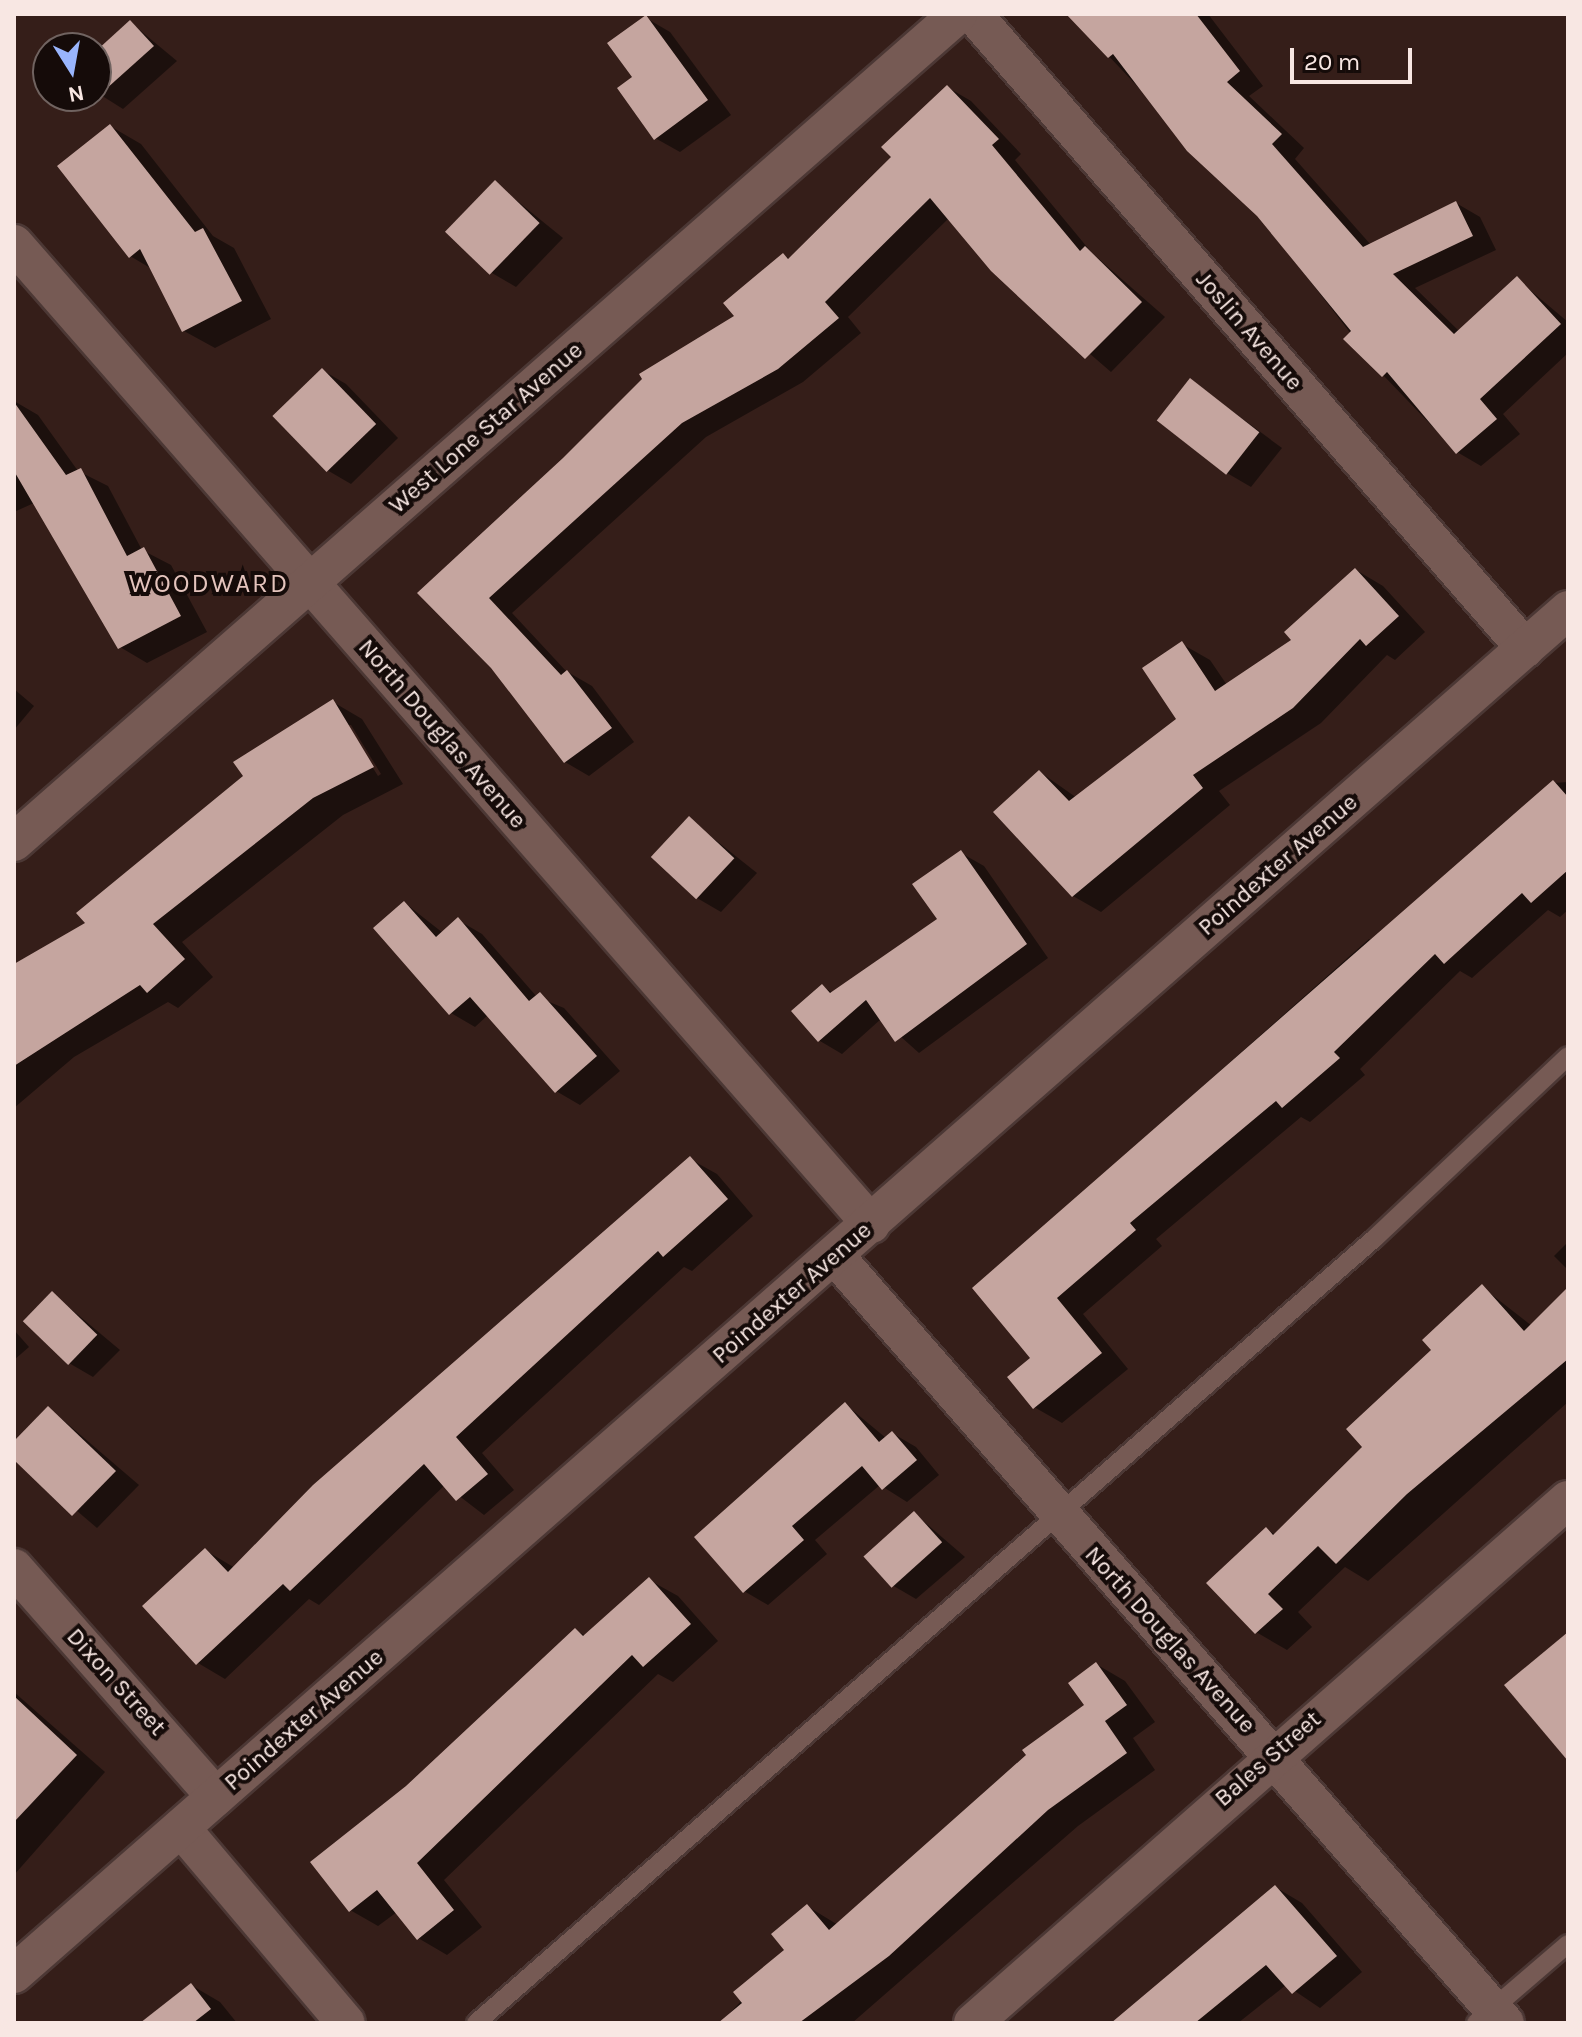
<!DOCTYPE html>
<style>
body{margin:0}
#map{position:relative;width:1582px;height:2037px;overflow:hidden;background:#351e19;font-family:Karla,sans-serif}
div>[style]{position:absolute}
.shadow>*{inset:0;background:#0007}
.building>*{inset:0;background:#c5a59f;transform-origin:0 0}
.roads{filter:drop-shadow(2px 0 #4c3835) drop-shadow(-2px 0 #4c3835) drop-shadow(0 2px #4c3835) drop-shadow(0 -2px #4c3835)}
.lane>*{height:18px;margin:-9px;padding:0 9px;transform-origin:9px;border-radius:9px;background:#765a54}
.street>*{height:38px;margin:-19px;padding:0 19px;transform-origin:19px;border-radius:19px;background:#765a54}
span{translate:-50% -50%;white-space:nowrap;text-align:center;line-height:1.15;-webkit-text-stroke:8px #150b09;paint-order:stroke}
.street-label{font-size:24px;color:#f8e7e3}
.neighbourhood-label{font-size:26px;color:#e4c4bd;letter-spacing:2px}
.frame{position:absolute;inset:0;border:16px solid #f8e7e3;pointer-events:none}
.north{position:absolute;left:32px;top:32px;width:80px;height:80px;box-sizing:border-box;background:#150b09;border:2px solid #706360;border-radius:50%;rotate:169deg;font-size:22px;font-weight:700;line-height:32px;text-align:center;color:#f8e7e3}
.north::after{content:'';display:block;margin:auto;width:28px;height:36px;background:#99b5fd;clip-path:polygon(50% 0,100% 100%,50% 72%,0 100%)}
.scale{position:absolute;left:1290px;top:48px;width:122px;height:36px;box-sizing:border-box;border:4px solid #f8e7e3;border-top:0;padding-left:10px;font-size:24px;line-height:28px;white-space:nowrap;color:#f8e7e3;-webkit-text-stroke:6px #150b09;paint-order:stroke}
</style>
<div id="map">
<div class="shadow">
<div style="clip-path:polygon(1069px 14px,1208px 14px,1263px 86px,1249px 96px,1304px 148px,1295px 159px,1371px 245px,1456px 203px,1480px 217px,1496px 250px,1415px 288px,1460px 332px,1517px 279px,1568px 322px,1568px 353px,1503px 414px,1520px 434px,1481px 466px,1457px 452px,1383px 375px,1258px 214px)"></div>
<div style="clip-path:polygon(646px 18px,670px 32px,731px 115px,680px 152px,655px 138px,635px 78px)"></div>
<div style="clip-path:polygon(130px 22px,177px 61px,123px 109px,96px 92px,96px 54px)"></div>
<div style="clip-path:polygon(947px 87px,971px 101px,1021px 154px,1015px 160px,1092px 253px,1165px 317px,1111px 372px,993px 270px,949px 218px,848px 317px,861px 333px,803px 382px,706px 437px,512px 613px,566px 671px,592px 686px,634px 742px,589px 776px,565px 762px,493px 667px,420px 594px,737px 317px,783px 255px,790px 259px,894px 157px)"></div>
<div style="clip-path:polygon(110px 126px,141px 144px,213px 236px,234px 248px,271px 319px,215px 348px,184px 331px,152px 269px,130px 256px)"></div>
<div style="clip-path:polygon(495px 183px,563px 238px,516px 287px,492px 273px)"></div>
<div style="clip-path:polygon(322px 370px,346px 384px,398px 438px,351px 484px,327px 470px)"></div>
<div style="clip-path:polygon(1190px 380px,1282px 448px,1251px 487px,1227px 473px)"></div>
<div style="clip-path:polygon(14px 401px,38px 415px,78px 471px,108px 486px,142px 550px,171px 565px,207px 632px,147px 663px,120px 647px,34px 503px,14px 512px)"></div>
<div style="clip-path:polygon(1356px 570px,1383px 586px,1425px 632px,1395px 660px,1387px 655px,1321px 723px,1219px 791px,1230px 805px,1101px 912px,1073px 896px,1040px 772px,1077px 798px,1179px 720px,1182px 644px,1210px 660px,1227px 685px,1294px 641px)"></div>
<div style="clip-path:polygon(14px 689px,34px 706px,14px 730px)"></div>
<div style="clip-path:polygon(evenodd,333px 702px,362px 719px,403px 784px,343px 815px,182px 942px,213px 977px,178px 1008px,168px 1002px,74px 1057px,14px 1108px,14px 966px,88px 923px,333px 702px,346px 725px,351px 725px,381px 774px,378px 776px,346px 725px)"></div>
<div style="clip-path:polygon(1568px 782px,1568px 910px,1560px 917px,1548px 910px,1472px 978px,1460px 971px,1360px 1069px,1365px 1075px,1310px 1122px,1301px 1117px,1156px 1239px,1162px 1246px,1083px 1314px,1128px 1369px,1062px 1423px,1034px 1407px,1032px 1359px,975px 1288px,1369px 939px,1374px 942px,1553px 783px)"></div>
<div style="clip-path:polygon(689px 819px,757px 873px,721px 912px,697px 898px)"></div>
<div style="clip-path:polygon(961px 853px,984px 866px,1048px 958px,919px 1053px,881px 1019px,842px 1054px,820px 1041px,794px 1011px,823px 987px,833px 993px,940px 920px)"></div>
<div style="clip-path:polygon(405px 903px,443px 933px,458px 920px,482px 934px,537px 997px,564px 1008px,620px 1071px,580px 1105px,556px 1091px,488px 1015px,475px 1027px,451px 1013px)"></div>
<div style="clip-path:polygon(690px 1159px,717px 1174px,753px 1216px,692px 1271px,684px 1267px,482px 1453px,514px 1490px,484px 1515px,445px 1485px,319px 1605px,309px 1599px,225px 1679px,198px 1663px,205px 1550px,235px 1568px)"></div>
<div style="clip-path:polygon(1568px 1242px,1568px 1270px,1554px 1256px)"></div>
<div style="clip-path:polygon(1482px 1287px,1532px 1326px,1568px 1289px,1568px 1402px,1368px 1581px,1345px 1567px,1298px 1612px,1312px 1627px,1287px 1650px,1256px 1632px,1266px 1529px,1276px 1535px,1365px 1447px)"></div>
<div style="clip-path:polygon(53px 1294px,120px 1350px,93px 1377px,69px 1363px)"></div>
<div style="clip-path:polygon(14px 1330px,29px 1347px,14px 1360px)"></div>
<div style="clip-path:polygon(845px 1404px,886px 1438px,892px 1433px,916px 1447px,939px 1475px,907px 1502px,880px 1485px,815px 1540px,827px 1554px,768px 1605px,744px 1591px)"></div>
<div style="clip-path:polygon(49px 1408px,139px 1485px,97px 1528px,14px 1457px,14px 1444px)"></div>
<div style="clip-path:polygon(914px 1513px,965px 1557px,916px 1599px,892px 1585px)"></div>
<div style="clip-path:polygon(649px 1580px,678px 1596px,718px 1641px,673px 1682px,658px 1674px,444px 1880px,482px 1927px,447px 1955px,418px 1938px,397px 1912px,378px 1926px,350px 1910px,408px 1788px,575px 1630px,586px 1636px)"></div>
<div style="clip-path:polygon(1096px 1664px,1125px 1681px,1155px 1722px,1133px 1738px,1155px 1770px,1078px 1826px,852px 2023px,721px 2023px,787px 1951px,807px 1906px,838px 1925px,1086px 1706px)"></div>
<div style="clip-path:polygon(14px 1692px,105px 1772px,14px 1875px)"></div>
<div style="clip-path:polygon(1275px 1887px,1302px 1903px,1362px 1972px,1320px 2008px,1286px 1985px,1238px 2023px,1114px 2023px)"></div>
<div style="clip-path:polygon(191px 1985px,220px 2002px,237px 2023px,146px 2023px)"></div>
</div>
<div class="building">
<div style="clip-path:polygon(1066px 14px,1196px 14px,1240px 71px,1227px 82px,1282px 134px,1272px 144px,1363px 247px,1456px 201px,1473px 236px,1393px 274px,1454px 334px,1517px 276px,1561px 324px,1480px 399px,1497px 419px,1456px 454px,1387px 372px,1382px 377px,1343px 339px,1351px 331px,1257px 216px,1187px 151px,1113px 54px,1108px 58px)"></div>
<div style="clip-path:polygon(646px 15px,708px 100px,654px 140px,617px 88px,632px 77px,607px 43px)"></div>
<div style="clip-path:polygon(130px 20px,154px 46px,96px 98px,96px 51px)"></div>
<div style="clip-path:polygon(947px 85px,999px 139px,992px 145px,1080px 251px,1085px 246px,1142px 302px,1085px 359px,991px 271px,930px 198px,825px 302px,839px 318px,778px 369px,682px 423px,489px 598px,561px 675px,567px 670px,612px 728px,564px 763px,491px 668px,417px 593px,563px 458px,642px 379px,639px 374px,734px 316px,723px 303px,783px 253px,788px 259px,891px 157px,881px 147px)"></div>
<div style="clip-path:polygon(110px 124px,195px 232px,203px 228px,242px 301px,182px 332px,140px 249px,129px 258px,57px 166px)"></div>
<div style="left:495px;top:180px;width:62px;height:72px;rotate:44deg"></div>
<div style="left:322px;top:368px;width:78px;height:69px;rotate:46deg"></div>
<div style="left:1190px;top:378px;width:88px;height:54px;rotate:38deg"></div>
<div style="clip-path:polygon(14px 402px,66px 475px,81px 468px,127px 556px,144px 547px,181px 616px,118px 649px,14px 471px)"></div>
<div style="clip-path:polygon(1355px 568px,1399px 616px,1366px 646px,1360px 639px,1293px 708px,1193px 775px,1203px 788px,1072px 897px,993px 812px,1039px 770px,1069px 801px,1176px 719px,1142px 668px,1182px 641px,1215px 691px,1291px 640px,1284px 632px)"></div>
<div style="clip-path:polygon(333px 699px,374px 767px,313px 798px,153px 924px,185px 959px,147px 993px,140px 985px,14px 1066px,14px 964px,85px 923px,76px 913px,243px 776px,233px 762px)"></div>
<div style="clip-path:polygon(1553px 780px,1568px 797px,1568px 870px,1531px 903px,1522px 893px,1444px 964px,1435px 954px,1334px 1052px,1340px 1058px,1282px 1108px,1276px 1101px,1130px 1223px,1136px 1230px,1057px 1298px,1102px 1353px,1033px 1409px,1007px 1377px,1030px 1358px,972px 1288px)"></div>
<div style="left:689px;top:816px;width:62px;height:56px;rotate:43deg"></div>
<div style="clip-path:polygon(961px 850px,1027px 944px,895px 1042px,866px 1000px,818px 1042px,791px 1011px,822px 984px,830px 993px,937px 919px,912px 884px)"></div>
<div style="clip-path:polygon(404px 901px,436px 937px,458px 917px,529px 1001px,540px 992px,597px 1056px,555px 1093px,470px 997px,449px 1015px,373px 928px)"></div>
<div style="clip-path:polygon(690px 1156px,728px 1199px,663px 1257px,658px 1251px,456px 1437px,488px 1474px,456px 1501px,424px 1464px,290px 1591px,283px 1584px,196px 1665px,142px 1606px,205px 1548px,228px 1572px,313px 1485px)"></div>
<div style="clip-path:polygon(1482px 1284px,1524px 1331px,1568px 1287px,1568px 1359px,1407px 1494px,1336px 1564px,1318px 1546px,1268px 1594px,1283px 1609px,1255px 1634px,1206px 1583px,1266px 1527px,1273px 1535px,1362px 1447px,1346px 1429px,1431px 1350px,1422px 1340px)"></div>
<div style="left:52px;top:1291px;width:63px;height:42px;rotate:44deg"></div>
<div style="clip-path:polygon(845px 1402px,879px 1442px,892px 1431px,917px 1460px,882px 1490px,862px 1466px,792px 1526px,804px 1540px,743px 1593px,694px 1537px)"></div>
<div style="clip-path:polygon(48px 1406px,116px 1471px,72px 1516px,14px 1460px,14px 1441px)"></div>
<div style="left:914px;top:1511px;width:42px;height:68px;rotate:48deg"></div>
<div style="clip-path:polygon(649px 1577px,691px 1624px,643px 1667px,632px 1655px,417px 1863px,454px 1910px,417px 1940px,377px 1890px,349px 1912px,310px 1862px,406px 1786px,575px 1628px,583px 1636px)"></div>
<div style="clip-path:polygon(1568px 1632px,1568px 1761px,1504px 1685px)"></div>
<div style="clip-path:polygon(1096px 1662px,1127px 1705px,1105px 1721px,1127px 1753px,1048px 1810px,889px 1956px,799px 2023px,718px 2023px,742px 2003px,733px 1992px,784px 1950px,771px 1934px,807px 1904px,829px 1930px,1026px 1755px,1022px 1750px,1084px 1705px,1068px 1683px)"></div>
<div style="clip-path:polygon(14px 1696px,77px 1755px,14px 1822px)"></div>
<div style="clip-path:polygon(1275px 1885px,1337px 1956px,1292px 1994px,1266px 1965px,1195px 2023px,1111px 2023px)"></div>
<div style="clip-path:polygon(191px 1983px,211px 2009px,193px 2023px,140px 2023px)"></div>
</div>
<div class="roads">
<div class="lane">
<div style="left:476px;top:2023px;width:1193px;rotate:-41.13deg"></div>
<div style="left:1375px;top:1238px;width:265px;rotate:-43.3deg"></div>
<div style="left:1476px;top:2023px;width:121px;rotate:-40.7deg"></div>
</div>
<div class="street">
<div style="left:973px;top:14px;width:841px;rotate:48.96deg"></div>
<div style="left:14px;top:244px;width:1302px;rotate:48.83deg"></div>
<div style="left:14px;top:842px;width:1256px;rotate:-41.25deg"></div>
<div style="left:835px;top:1256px;width:1018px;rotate:48.86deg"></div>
<div style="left:14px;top:1568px;width:305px;rotate:48.6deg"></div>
<div style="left:181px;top:1828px;width:255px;rotate:49.8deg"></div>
<div style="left:14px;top:1974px;width:2068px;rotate:-41.27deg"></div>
<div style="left:973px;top:2023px;width:792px;rotate:-41.32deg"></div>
</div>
</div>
<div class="street-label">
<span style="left:1249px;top:331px;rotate:49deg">Joslin Avenue</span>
<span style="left:486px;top:428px;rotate:-41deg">West Lone Star Avenue</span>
<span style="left:442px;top:734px;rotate:49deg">North Douglas Avenue</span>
<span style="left:1278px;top:865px;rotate:-41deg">Poindexter Avenue</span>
<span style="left:792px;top:1293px;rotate:-41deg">Poindexter Avenue</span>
<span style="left:1170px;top:1640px;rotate:48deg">North Douglas Avenue</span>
<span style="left:116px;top:1682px;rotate:48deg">Dixon Street</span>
<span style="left:304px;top:1720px;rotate:-41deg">Poindexter Avenue</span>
<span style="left:1268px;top:1759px;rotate:-41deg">Bales Street</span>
</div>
<div class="neighbourhood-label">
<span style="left:209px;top:584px">WOODWARD</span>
</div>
<div class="frame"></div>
<div class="north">N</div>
<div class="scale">20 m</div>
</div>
